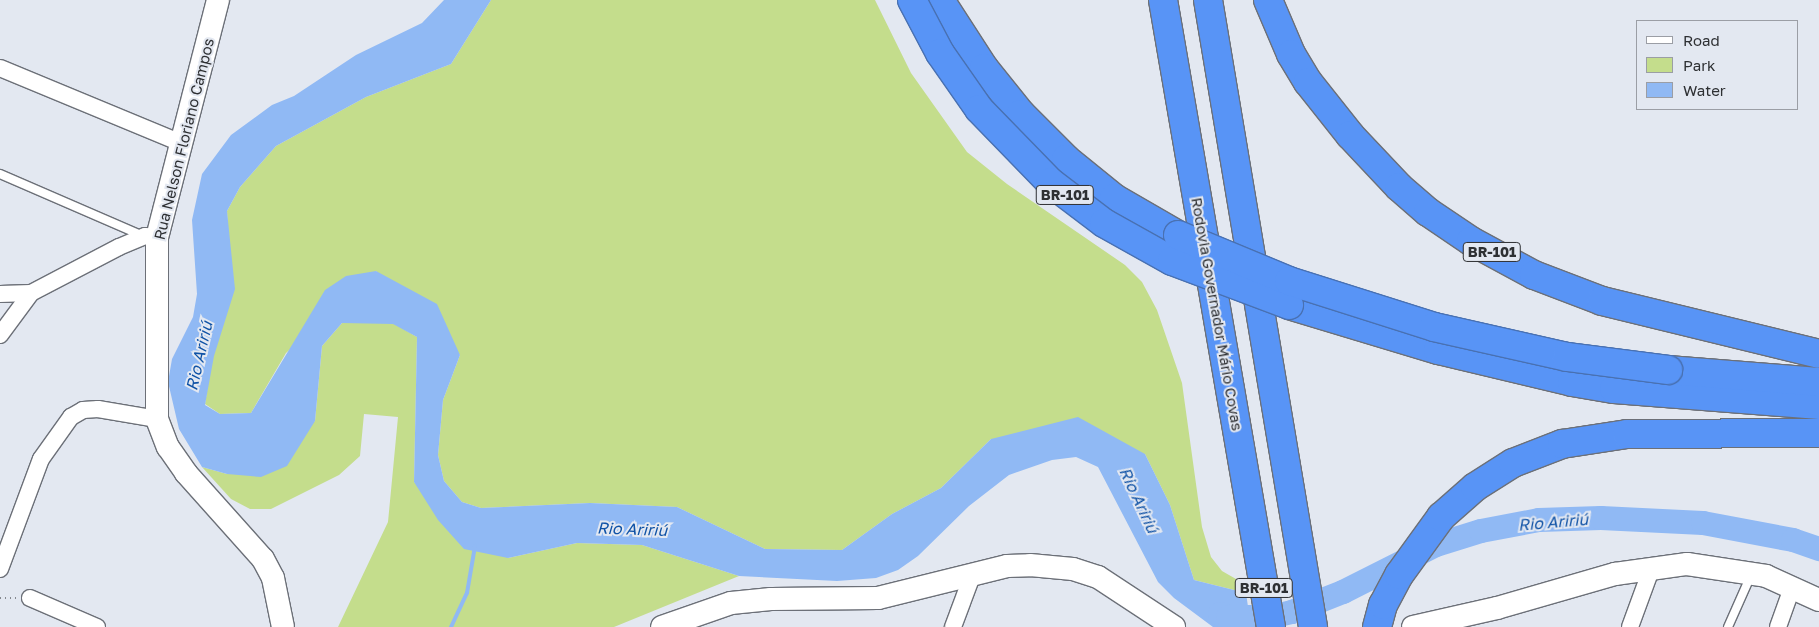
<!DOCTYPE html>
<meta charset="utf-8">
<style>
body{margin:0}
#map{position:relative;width:1819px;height:627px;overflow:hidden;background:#e3e8f1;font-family:"Golos Text",sans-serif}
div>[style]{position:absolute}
.green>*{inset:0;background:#c4dd8c}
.water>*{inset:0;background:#90b9f4}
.stream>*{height:4px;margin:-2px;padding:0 2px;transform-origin:2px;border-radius:2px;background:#90b9f4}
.river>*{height:24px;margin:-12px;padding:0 12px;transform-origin:12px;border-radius:12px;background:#90b9f4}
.path>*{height:2.5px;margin-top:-1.25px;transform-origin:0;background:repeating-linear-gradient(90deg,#85898f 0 1px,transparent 0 5px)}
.roads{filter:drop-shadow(1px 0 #6c7078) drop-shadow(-1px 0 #6c7078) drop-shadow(0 1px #6c7078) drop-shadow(0 -1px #6c7078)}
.lane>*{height:8px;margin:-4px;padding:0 4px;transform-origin:4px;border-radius:4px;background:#fff}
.street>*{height:16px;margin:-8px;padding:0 8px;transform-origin:8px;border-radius:8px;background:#fff}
.secondary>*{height:22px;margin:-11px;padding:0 11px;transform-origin:11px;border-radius:11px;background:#fff}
.highway>*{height:28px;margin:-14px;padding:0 14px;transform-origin:14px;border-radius:14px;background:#5894f6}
.bridges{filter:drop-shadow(1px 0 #4971b2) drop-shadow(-1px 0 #4971b2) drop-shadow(0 1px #4971b2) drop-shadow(0 -1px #4971b2)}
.highway-bridge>*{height:28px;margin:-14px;padding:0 14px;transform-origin:14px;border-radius:14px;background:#5894f6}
span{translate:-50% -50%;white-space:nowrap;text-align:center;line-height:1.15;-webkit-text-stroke:4px #e3e8f1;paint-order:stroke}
.shield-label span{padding:1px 4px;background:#e3e8f1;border:1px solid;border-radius:4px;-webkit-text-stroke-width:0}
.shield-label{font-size:14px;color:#2e3033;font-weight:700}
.street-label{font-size:15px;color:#2e3033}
.water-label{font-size:16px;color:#0f52a6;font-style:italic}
.legend{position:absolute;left:1636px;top:20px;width:162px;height:90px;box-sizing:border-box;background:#e3e8f1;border:1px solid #9b9ea5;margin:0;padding:6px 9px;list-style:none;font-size:15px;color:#2e3033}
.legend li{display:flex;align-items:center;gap:10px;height:25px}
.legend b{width:25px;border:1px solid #9b9ea5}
</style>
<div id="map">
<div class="green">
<div style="clip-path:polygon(491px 0,875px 0,911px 73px,967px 152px,1007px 184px,1125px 265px,1142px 282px,1157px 310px,1182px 383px,1202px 527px,1211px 557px,1222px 571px,1243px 583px,1246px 593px,1194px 580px,1170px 505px,1145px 454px,991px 439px,941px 488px,892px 514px,842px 550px,765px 549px,677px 507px,590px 503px,481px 508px,462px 502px,444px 481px,438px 455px,443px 400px,460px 355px,376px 271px,286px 353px,251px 413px,220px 414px,205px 404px,229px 250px,227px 211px,240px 187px,276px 146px,366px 97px,451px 64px)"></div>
<div style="clip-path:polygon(368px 321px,393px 323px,417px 337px,414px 482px,508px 558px,577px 543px,642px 545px,739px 576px,614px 627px,338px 627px,388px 522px,398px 417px,364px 414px,360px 456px,339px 475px,271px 509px,250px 509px,231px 499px,202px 467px,227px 474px,315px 421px,322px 346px,342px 323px)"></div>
</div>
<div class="water">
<div style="clip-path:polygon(444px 0,491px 0,451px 64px,366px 97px,276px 146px,240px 187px,227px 211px,235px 289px,214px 356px,205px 405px,220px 414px,251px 413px,325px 290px,346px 276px,376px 271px,437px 304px,460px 355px,443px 400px,438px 455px,444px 481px,462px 502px,481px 508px,590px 503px,677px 507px,765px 549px,842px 550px,892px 514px,941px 488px,991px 439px,1078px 417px,1145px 454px,1170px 505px,1194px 580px,1246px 593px,1251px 627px,1213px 627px,1174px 598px,1158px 582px,1098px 467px,1076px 457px,1052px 460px,1009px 475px,969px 506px,918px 556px,898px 570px,876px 578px,837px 581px,739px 576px,642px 545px,577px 543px,508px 558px,464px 549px,438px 520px,414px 482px,417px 337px,393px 324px,342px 323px,322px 346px,315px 421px,287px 466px,261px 477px,227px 474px,202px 467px,179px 429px,168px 382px,172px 359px,193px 317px,197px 294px,192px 220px,202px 174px,231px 135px,272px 105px,294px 96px,356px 55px,422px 23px)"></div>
</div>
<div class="stream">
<div style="left:451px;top:627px;width:38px;rotate:-65deg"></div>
<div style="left:467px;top:593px;width:48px;rotate:-80.3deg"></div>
</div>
<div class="river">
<div style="left:1220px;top:614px;width:9px;rotate:21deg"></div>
<div style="left:1228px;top:617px;width:42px"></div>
<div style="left:1270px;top:617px;width:23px;rotate:-13deg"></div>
<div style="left:1292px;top:612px;width:55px;rotate:-21.4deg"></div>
<div style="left:1343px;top:592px;width:104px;rotate:-26.8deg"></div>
<div style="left:1436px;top:545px;width:47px;rotate:-17.3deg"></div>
<div style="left:1481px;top:531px;width:59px;rotate:-10.7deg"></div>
<div style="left:1539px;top:520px;width:62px;rotate:-1.8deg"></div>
<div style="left:1601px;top:518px;width:102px;rotate:2.8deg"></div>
<div style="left:1703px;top:523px;width:92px;rotate:10.7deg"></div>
<div style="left:1793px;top:540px;width:28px;rotate:19deg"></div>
</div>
<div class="path">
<div style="left:0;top:598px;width:16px"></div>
</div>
<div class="roads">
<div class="lane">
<div style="left:0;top:174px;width:156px;rotate:23.4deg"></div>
<div style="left:1728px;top:627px;width:57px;rotate:-66.1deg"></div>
</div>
<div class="street">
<div style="left:0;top:68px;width:196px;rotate:22.5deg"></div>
<div style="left:0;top:294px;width:31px;rotate:-2deg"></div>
<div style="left:31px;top:293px;width:99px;rotate:-27.6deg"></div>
<div style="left:119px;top:247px;width:28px;rotate:-23deg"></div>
<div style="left:145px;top:236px;width:12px;rotate:5deg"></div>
<div style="left:0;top:335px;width:52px;rotate:-53.6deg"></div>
<div style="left:0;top:569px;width:117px;rotate:-69.6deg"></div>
<div style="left:41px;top:459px;width:52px;rotate:-54.5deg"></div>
<div style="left:71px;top:417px;width:14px;rotate:-30deg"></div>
<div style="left:83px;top:410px;width:15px;rotate:-4deg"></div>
<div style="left:98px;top:409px;width:60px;rotate:9.6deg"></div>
<div style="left:30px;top:598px;width:73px;rotate:23.4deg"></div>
<div style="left:953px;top:627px;width:54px;rotate:-69.6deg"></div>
<div style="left:1630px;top:627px;width:64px;rotate:-69.9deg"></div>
<div style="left:1778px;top:627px;width:41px;rotate:-70.3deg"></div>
</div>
<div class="secondary">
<div style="left:218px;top:0;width:245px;rotate:104.4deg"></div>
<div style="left:157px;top:237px;width:182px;rotate:90deg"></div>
<div style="left:157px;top:419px;width:30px;rotate:69deg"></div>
<div style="left:168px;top:447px;width:32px;rotate:55deg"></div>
<div style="left:186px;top:473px;width:115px;rotate:48.2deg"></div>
<div style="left:263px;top:559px;width:21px;rotate:62deg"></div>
<div style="left:273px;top:578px;width:50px;rotate:78.5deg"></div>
<div style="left:662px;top:627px;width:73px;rotate:-19.2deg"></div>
<div style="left:731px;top:603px;width:40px;rotate:-5.7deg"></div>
<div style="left:771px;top:599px;width:107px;rotate:-0.5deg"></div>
<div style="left:878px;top:598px;width:133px;rotate:-13.9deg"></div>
<div style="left:1007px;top:566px;width:23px;rotate:-2deg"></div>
<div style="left:1030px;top:565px;width:43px;rotate:5.3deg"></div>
<div style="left:1073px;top:569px;width:26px;rotate:18deg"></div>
<div style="left:1098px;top:577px;width:91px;rotate:33.3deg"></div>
<div style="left:1413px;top:627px;width:86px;rotate:-12.7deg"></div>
<div style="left:1497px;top:608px;width:123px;rotate:-16.1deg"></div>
<div style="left:1615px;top:574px;width:73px;rotate:-7.9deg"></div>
<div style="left:1687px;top:564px;width:80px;rotate:8.6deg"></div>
<div style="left:1766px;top:576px;width:58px;rotate:24.4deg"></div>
</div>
<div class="highway">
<div style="left:940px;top:0;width:81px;rotate:57.1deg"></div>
<div style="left:984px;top:68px;width:59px;rotate:51.2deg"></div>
<div style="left:1021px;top:114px;width:64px;rotate:45deg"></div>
<div style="left:1066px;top:159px;width:62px;rotate:39.1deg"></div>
<div style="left:1114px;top:198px;width:74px;rotate:30deg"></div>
<div style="left:1163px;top:0;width:636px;rotate:80.23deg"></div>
<div style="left:1208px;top:0;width:636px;rotate:80.49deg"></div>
<div style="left:1268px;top:0;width:59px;rotate:66.9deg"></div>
<div style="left:1291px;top:54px;width:33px;rotate:59deg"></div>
<div style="left:1308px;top:82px;width:68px;rotate:51.6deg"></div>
<div style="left:1350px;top:135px;width:71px;rotate:46.7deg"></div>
<div style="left:1399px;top:187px;width:38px;rotate:41deg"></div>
<div style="left:1428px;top:212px;width:52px;rotate:34deg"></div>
<div style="left:1471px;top:241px;width:72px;rotate:28.4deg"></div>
<div style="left:1534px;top:275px;width:73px;rotate:20.9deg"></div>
<div style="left:1602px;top:301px;width:223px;rotate:13.7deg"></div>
<div style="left:1289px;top:305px;width:156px;rotate:16.8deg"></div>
<div style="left:1438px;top:350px;width:138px;rotate:13.4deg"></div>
<div style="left:1572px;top:382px;width:43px;rotate:9.5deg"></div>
<div style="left:1614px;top:389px;width:206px;rotate:4.5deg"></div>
<div style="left:1668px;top:370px;width:151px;rotate:4.5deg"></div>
<div style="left:1377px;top:627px;width:23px;rotate:-75deg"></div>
<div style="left:1383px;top:605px;width:34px;rotate:-62deg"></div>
<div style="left:1399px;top:575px;width:72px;rotate:-54.1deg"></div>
<div style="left:1441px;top:517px;width:45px;rotate:-41.4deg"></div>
<div style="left:1475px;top:487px;width:45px;rotate:-32.3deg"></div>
<div style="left:1513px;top:463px;width:53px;rotate:-21.2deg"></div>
<div style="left:1562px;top:444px;width:66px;rotate:-8.7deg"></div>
<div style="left:1627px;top:434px;width:192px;rotate:-0.3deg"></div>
</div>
</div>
<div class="bridges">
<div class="highway-bridge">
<div style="left:912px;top:0;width:60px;rotate:62.2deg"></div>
<div style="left:940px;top:53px;width:68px;rotate:55.1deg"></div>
<div style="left:979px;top:109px;width:102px;rotate:45.8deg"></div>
<div style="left:1050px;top:182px;width:68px;rotate:37.2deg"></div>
<div style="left:1104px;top:223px;width:78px;rotate:29.2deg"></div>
<div style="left:1172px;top:261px;width:125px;rotate:20.6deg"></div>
<div style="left:1178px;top:235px;width:120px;rotate:22.5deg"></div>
<div style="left:1289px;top:281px;width:152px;rotate:17.6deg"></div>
<div style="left:1434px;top:327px;width:136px;rotate:12.7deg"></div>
<div style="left:1567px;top:357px;width:102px;rotate:7.3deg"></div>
</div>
</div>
<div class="shield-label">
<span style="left:1065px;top:195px">BR-101</span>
<span style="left:1492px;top:252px">BR-101</span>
<span style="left:1264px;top:588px">BR-101</span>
</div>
<div class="street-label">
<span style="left:184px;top:139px;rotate:-76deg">Rua Nelson Floriano Campos</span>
<span style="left:1217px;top:314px;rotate:80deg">Rodovia Governador Mário Covas</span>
</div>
<div class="water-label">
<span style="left:199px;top:356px;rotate:-77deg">Rio Aririú</span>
<span style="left:1139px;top:500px;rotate:65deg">Rio Aririú</span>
<span style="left:1553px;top:522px;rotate:-5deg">Rio Aririú</span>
<span style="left:632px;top:529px;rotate:2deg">Rio Aririú</span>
</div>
<ul class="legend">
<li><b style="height:6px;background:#fff"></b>Road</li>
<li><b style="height:14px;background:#c4dd8c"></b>Park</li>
<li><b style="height:14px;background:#90b9f4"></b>Water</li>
</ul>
</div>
